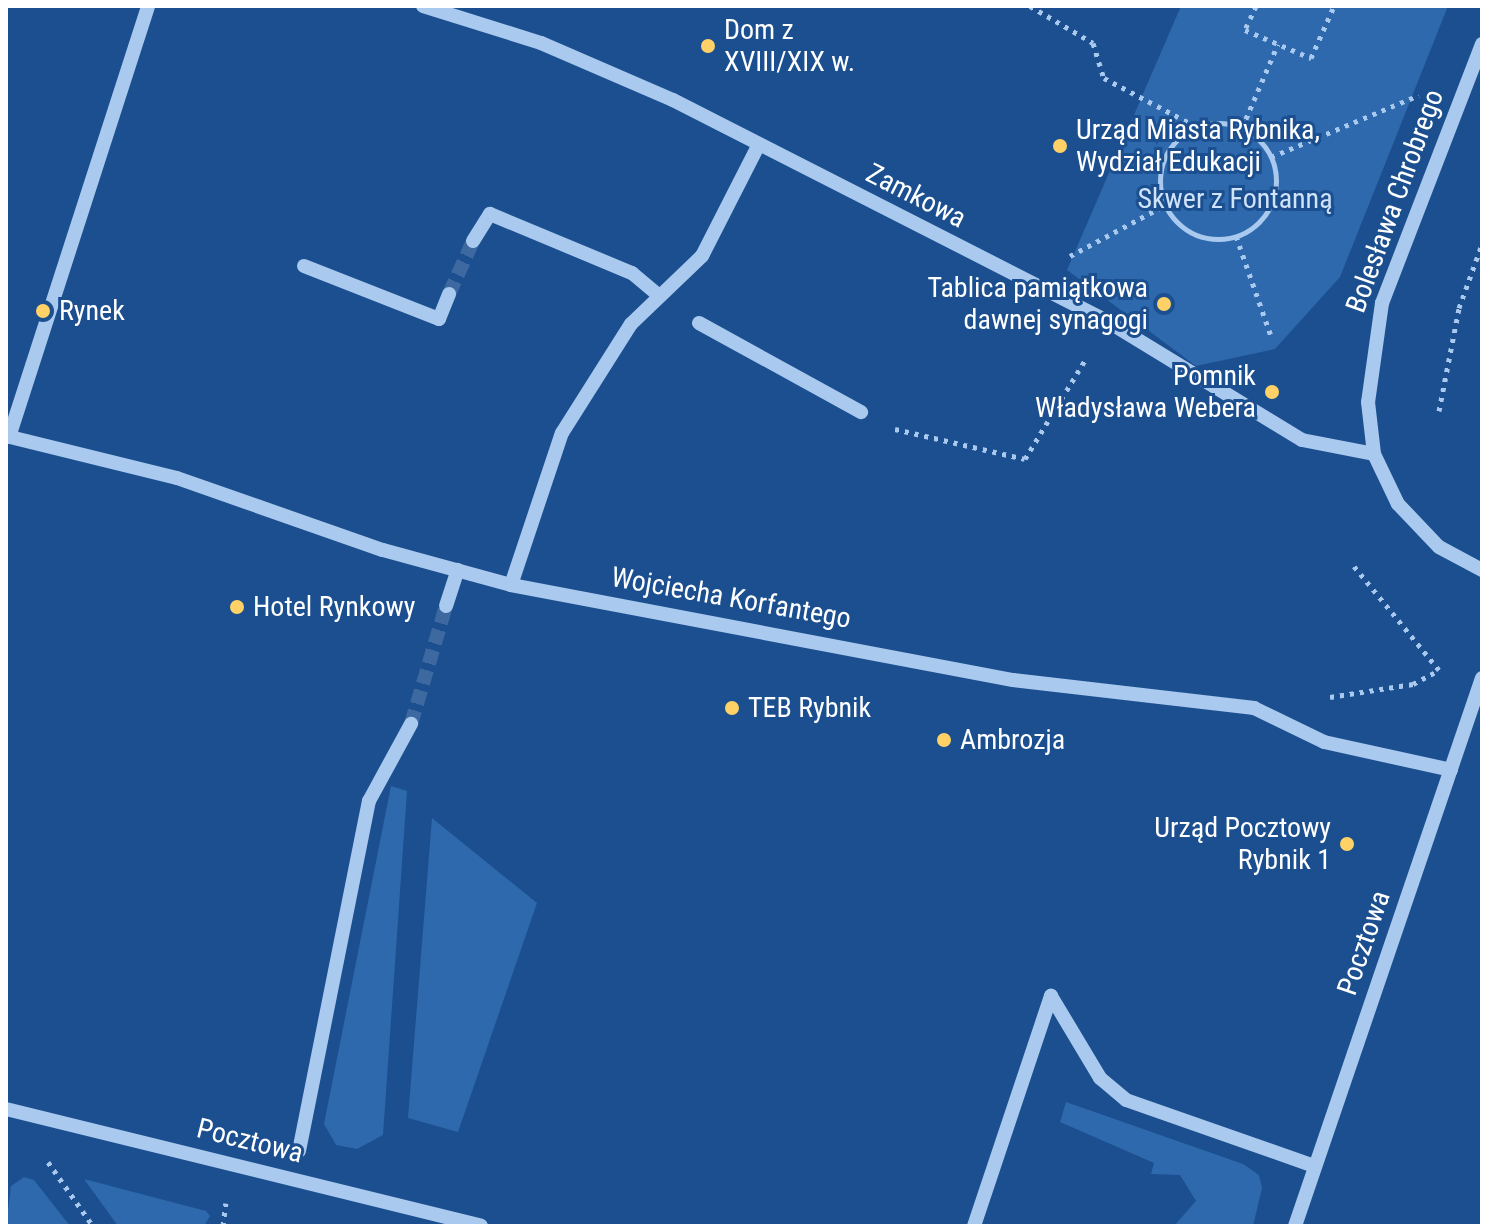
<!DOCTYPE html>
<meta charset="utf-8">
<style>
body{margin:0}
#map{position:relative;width:1488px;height:1232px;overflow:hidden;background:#1b4f8f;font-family:"Roboto Condensed",sans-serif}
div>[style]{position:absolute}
.green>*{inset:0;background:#2e69ad}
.minor-tunnel>*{height:14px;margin-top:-7px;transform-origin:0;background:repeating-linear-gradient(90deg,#3d69a0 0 14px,transparent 0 21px)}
.path>*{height:5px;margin-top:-2.5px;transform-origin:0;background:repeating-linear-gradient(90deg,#a9c9ee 0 4px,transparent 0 10px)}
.path>.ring{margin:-2.5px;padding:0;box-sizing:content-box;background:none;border:5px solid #a9c9ee;border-radius:50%}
.minor>*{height:14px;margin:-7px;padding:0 7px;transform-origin:7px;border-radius:7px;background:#a9c9ee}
.dots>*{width:22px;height:22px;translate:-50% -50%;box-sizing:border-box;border:4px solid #1b4f8f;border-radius:50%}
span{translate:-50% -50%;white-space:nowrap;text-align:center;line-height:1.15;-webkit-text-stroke:6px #1b4f8f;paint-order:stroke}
.poi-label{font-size:28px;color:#fff}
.left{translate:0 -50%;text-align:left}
.right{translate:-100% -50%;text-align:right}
.street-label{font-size:28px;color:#fff}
.park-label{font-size:28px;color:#cfe3fa}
.frame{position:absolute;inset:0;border:8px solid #fff;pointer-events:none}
</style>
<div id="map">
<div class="green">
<div style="clip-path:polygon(1181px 6px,1448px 6px,1340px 277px,1275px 349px,1196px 366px,1067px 270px)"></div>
<div style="clip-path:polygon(391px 786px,407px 791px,383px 1135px,357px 1149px,336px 1145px,324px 1124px)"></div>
<div style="clip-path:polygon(432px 818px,537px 903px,458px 1132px,408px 1118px)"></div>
<div style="clip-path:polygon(1066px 1102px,1243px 1164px,1259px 1175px,1262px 1188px,1253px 1226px,1174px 1226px,1196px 1201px,1180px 1175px,1151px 1174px,1154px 1163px,1060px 1122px)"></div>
<div style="clip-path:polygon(24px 1177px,34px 1180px,70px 1226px,6px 1226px,11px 1186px)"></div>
<div style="clip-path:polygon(84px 1179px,206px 1211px,210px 1216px,204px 1226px,118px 1226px)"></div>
</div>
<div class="minor-tunnel">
<div style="left:449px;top:294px;width:58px;rotate:-65.6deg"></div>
<div style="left:411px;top:724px;width:123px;rotate:-73.5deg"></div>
</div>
<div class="path">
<div style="left:1030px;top:6px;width:73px;rotate:30.4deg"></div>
<div style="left:1093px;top:43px;width:37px;rotate:73deg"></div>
<div style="left:1104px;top:78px;width:103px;rotate:27.8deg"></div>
<div style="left:1256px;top:6px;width:26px;rotate:115deg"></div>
<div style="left:1245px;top:30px;width:72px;rotate:23deg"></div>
<div style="left:1311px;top:58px;width:57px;rotate:-66.1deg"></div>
<div class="ring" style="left:1160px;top:123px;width:111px;height:111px"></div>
<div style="left:1242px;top:128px;width:91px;rotate:-66.8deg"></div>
<div style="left:1271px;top:157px;width:160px;rotate:-22.7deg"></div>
<div style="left:1236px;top:236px;width:109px;rotate:70.7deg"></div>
<div style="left:1070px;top:256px;width:108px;rotate:-28.2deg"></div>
<div style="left:1439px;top:411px;width:105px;rotate:-79deg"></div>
<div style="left:1459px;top:308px;width:68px;rotate:-70.2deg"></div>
<div style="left:895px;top:429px;width:133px;rotate:13deg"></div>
<div style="left:1025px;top:459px;width:119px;rotate:-58.7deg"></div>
<div style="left:1330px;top:697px;width:84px;rotate:-8.9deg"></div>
<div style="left:1413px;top:684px;width:30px;rotate:-28deg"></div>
<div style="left:1439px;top:670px;width:136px;rotate:-129.3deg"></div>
<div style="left:48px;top:1162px;width:78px;rotate:54.9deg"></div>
<div style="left:223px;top:1226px;width:23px;rotate:-83deg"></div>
</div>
<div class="minor">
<div style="left:423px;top:6px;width:124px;rotate:17.4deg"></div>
<div style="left:541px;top:43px;width:144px;rotate:23.4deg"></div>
<div style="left:673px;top:100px;width:487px;rotate:27deg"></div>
<div style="left:1107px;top:321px;width:228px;rotate:31.4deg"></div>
<div style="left:1302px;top:440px;width:73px;rotate:11deg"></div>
<div style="left:1482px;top:44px;width:278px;rotate:111.1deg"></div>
<div style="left:1382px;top:303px;width:100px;rotate:98deg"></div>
<div style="left:1368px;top:402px;width:52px;rotate:83.4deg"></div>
<div style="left:1374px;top:454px;width:55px;rotate:64.4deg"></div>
<div style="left:1398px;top:504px;width:59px;rotate:46.4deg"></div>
<div style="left:1439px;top:547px;width:49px;rotate:28.1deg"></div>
<div style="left:473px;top:241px;width:32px;rotate:-58deg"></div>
<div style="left:490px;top:214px;width:154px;rotate:22.6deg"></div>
<div style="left:632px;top:273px;width:35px;rotate:40deg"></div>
<div style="left:304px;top:266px;width:145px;rotate:21.4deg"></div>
<div style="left:439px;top:319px;width:27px;rotate:-68deg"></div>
<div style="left:699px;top:323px;width:185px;rotate:28.8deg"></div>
<div style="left:6px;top:436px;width:176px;rotate:13.8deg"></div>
<div style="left:177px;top:478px;width:218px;rotate:19.3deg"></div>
<div style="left:383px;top:550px;width:133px;rotate:15.3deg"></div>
<div style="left:511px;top:585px;width:511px;rotate:10.72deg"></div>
<div style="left:1013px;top:680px;width:243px;rotate:6.6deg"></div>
<div style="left:1254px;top:708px;width:78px;rotate:25.9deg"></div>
<div style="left:1324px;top:742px;width:130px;rotate:12.4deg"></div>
<div style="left:9px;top:437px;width:453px;rotate:-72.1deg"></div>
<div style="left:511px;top:585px;width:160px;rotate:-71.5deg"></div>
<div style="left:562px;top:433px;width:129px;rotate:-57.7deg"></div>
<div style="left:631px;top:324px;width:98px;rotate:-43.8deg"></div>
<div style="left:702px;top:256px;width:123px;rotate:-63deg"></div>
<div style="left:446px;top:606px;width:38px;rotate:-72deg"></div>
<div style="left:1051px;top:996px;width:96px;rotate:59.1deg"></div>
<div style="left:1100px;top:1078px;width:34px;rotate:40deg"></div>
<div style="left:1126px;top:1100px;width:199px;rotate:19.3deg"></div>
<div style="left:6px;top:1109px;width:489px;rotate:13.8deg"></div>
<div style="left:299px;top:1151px;width:357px;rotate:-78.7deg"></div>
<div style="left:369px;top:801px;width:88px;rotate:-61.4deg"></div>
<div style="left:974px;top:1226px;width:243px;rotate:-71.5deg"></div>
<div style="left:1295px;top:1226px;width:579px;rotate:-71.16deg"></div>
</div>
<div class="dots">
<div style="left:708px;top:46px;background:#ffd166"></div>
<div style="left:1060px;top:146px;background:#ffd166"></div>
<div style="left:1164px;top:304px;background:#ffd166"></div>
<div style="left:43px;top:311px;background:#ffd166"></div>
<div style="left:1272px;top:392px;background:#ffd166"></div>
<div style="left:237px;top:607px;background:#ffd166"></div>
<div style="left:732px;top:708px;background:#ffd166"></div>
<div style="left:944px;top:740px;background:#ffd166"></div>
<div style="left:1347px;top:844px;background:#ffd166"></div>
</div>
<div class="poi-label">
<span class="left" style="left:724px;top:46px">Dom z<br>XVIII/XIX w.</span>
<span class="left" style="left:1076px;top:146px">Urząd Miasta Rybnika,<br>Wydział Edukacji</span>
<span class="right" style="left:1148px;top:304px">Tablica pamiątkowa<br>dawnej synagogi</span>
<span class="left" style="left:59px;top:311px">Rynek</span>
<span class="right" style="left:1256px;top:392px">Pomnik<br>Władysława Webera</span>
<span class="left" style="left:253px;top:607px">Hotel Rynkowy</span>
<span class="left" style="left:748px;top:708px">TEB Rybnik</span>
<span class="left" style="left:960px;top:740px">Ambrozja</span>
<span class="right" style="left:1331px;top:844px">Urząd Pocztowy<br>Rybnik 1</span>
</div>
<div class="street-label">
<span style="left:916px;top:196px;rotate:27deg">Zamkowa</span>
<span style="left:1395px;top:201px;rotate:-70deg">Bolesława Chrobrego</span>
<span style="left:731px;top:598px;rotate:10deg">Wojciecha Korfantego</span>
<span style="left:1364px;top:943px;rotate:-71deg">Pocztowa</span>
<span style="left:250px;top:1141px;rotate:14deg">Pocztowa</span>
</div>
<div class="park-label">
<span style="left:1235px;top:199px">Skwer z Fontanną</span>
</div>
<div class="frame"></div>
</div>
